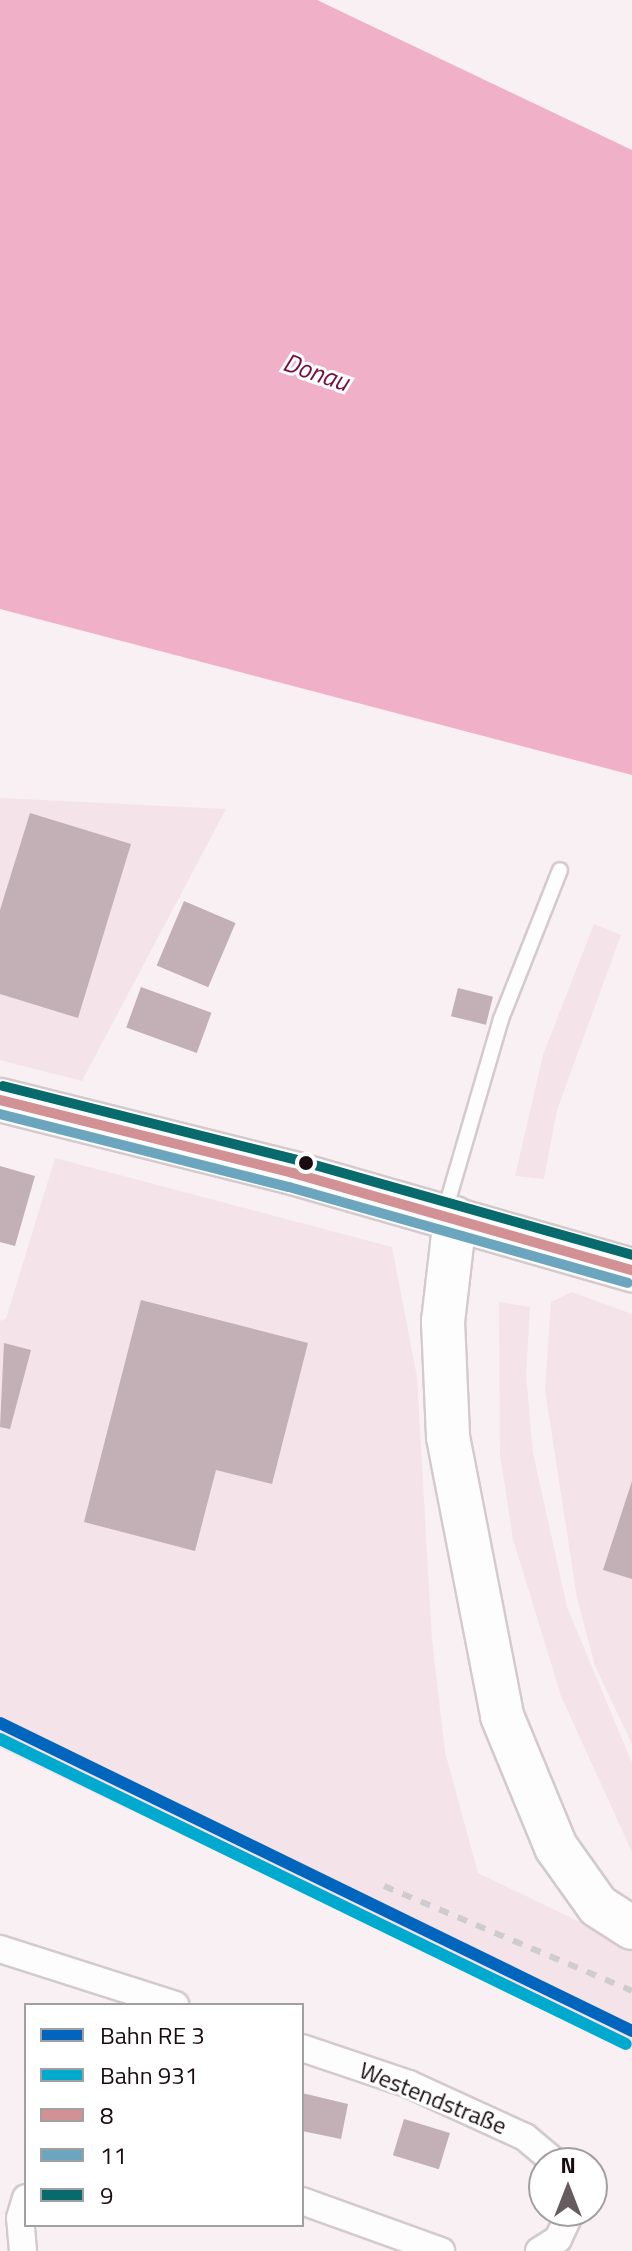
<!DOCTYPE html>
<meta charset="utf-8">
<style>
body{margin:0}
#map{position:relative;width:632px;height:2251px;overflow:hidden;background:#f8f0f3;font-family:"Titillium Web",sans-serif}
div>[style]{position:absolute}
.built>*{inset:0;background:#f5e3ea}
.water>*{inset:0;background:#f0b1c8}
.building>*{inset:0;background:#c3afb6;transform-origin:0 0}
.roads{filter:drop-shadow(2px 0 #d4cace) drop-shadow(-2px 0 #d4cace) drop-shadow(0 2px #d4cace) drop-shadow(0 -2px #d4cace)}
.lane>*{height:14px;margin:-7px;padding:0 7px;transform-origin:7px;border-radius:7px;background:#fefdfd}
.street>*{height:26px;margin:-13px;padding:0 13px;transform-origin:13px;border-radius:13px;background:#fefdfd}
.primary>*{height:42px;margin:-21px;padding:0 21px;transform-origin:21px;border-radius:21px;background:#fefdfd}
.rail>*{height:6px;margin-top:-3px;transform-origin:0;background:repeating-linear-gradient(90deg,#cecccd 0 10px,transparent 0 20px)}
.bus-1>*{height:10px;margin:-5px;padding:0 5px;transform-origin:5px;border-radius:5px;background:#d29295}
.bus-2>*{height:10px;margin:-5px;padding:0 5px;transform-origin:5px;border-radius:5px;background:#6ba6be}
.bus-3>*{height:10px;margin:-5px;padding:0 5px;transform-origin:5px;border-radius:5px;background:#076a6c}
.rail-1>*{height:12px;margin:-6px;padding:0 6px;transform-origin:6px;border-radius:6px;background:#0065bd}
.rail-2>*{height:12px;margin:-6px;padding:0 6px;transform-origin:6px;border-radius:6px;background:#00a9ce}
.dots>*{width:22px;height:22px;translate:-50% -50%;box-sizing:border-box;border:4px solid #fff;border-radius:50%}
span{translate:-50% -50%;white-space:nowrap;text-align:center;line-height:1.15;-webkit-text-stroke:6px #fff;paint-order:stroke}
.street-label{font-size:24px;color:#180c10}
.water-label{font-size:26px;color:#750f42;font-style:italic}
.legend{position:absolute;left:24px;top:2003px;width:280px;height:224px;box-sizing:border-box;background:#fff;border:2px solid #a39e9f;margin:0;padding:10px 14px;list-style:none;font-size:24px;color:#180c10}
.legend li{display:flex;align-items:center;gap:16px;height:40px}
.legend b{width:40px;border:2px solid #a39e9f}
.north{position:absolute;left:528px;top:2147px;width:80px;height:80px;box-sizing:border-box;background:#fff;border:2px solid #a39e9f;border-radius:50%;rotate:0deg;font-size:22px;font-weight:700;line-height:32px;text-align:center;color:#180c10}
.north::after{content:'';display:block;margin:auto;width:28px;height:36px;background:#665c5f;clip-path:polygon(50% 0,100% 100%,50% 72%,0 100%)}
</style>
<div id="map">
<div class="built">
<div style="clip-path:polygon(0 798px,226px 809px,82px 1081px,0 1060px)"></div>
<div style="clip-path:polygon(594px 924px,621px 935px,557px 1110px,544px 1179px,515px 1176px,543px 1055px)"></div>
<div style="clip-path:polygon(55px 1158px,392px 1247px,417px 1377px,432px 1640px,445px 1752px,478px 1873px,632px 1947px,632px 2050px,0 1748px,0 1321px,6px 1319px)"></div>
<div style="clip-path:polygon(572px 1292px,632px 1314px,632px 1744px,595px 1666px,577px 1598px,545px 1390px,551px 1302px)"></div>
<div style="clip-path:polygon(499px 1302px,530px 1307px,526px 1375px,533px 1453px,567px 1607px,632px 1763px,632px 1852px,561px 1696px,513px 1539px,500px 1455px)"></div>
</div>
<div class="water">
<div style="clip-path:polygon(0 0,317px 0,632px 150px,632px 775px,0 609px)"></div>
</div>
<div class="building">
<div style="clip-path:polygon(30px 813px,131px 844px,78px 1018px,0 994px,0 910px)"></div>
<div style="left:184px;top:901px;width:56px;height:70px;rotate:23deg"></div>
<div style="left:141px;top:987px;width:75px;height:43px;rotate:20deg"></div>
<div style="left:458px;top:988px;width:36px;height:29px;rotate:14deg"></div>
<div style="clip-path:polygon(0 1166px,35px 1176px,15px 1246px,0 1242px)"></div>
<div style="clip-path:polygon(141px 1300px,308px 1343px,272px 1484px,216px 1470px,195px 1551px,84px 1522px)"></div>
<div style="clip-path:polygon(4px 1343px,31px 1350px,10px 1429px,0 1427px)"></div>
<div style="clip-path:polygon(632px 1481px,632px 1579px,603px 1570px)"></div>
<div style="clip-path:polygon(302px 2093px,348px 2104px,341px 2139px,302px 2131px)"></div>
<div style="left:404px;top:2119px;width:48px;height:38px;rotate:17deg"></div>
</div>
<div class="roads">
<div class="lane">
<div style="left:444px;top:1214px;width:203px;rotate:-73.7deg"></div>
<div style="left:501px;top:1019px;width:160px;rotate:-68.4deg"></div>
</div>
<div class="street">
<div style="left:0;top:1949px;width:184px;rotate:17.7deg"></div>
<div style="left:302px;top:2048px;width:113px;rotate:18.6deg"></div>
<div style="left:409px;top:2084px;width:128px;rotate:24.6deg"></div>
<div style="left:525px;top:2137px;width:40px;rotate:40deg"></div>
<div style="left:302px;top:2201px;width:148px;rotate:19.8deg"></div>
<div style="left:23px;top:2251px;width:33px;rotate:-95deg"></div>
<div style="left:20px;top:2218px;width:21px;rotate:-73deg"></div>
<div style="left:539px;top:2251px;width:22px;rotate:-32deg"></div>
<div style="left:558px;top:2239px;width:31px;rotate:-65deg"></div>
</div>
<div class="primary">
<div style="left:0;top:1100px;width:302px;rotate:14deg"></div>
<div style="left:293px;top:1173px;width:353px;rotate:16deg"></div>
<div style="left:455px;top:1218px;width:104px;rotate:96.6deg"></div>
<div style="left:443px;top:1321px;width:116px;rotate:87.5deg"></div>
<div style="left:448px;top:1437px;width:284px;rotate:79deg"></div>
<div style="left:502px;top:1716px;width:142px;rotate:67.6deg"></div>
<div style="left:556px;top:1847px;width:72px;rotate:54.6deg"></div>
<div style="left:598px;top:1906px;width:40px;rotate:32.9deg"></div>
</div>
</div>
<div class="rail">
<div style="left:384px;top:1886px;width:269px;rotate:22.9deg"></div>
</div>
<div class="bus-1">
<div style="left:0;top:1100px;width:302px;rotate:14deg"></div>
<div style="left:293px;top:1173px;width:353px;rotate:16deg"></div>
</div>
<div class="bus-2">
<div style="left:0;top:1114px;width:298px;rotate:14.2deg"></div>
<div style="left:289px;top:1187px;width:352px;rotate:15.8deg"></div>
</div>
<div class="bus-3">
<div style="left:3px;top:1086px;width:303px;rotate:14.1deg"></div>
<div style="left:297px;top:1160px;width:348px;rotate:15.8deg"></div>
</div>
<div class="rail-1">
<div style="left:0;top:1723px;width:703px;rotate:25.98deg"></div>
</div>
<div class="rail-2">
<div style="left:0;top:1739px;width:696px;rotate:25.98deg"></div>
</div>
<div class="dots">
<div style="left:306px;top:1163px;background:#180c10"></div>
</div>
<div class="street-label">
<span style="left:433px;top:2098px;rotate:22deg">Westendstraße</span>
</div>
<div class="water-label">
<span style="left:316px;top:372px;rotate:19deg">Donau</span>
</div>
<ul class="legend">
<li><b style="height:10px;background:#0065bd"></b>Bahn RE 3</li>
<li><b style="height:10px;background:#00a9ce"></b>Bahn 931</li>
<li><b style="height:10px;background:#d29295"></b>8</li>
<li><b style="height:10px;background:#6ba6be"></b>11</li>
<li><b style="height:10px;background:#076a6c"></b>9</li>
</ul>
<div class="north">N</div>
</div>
